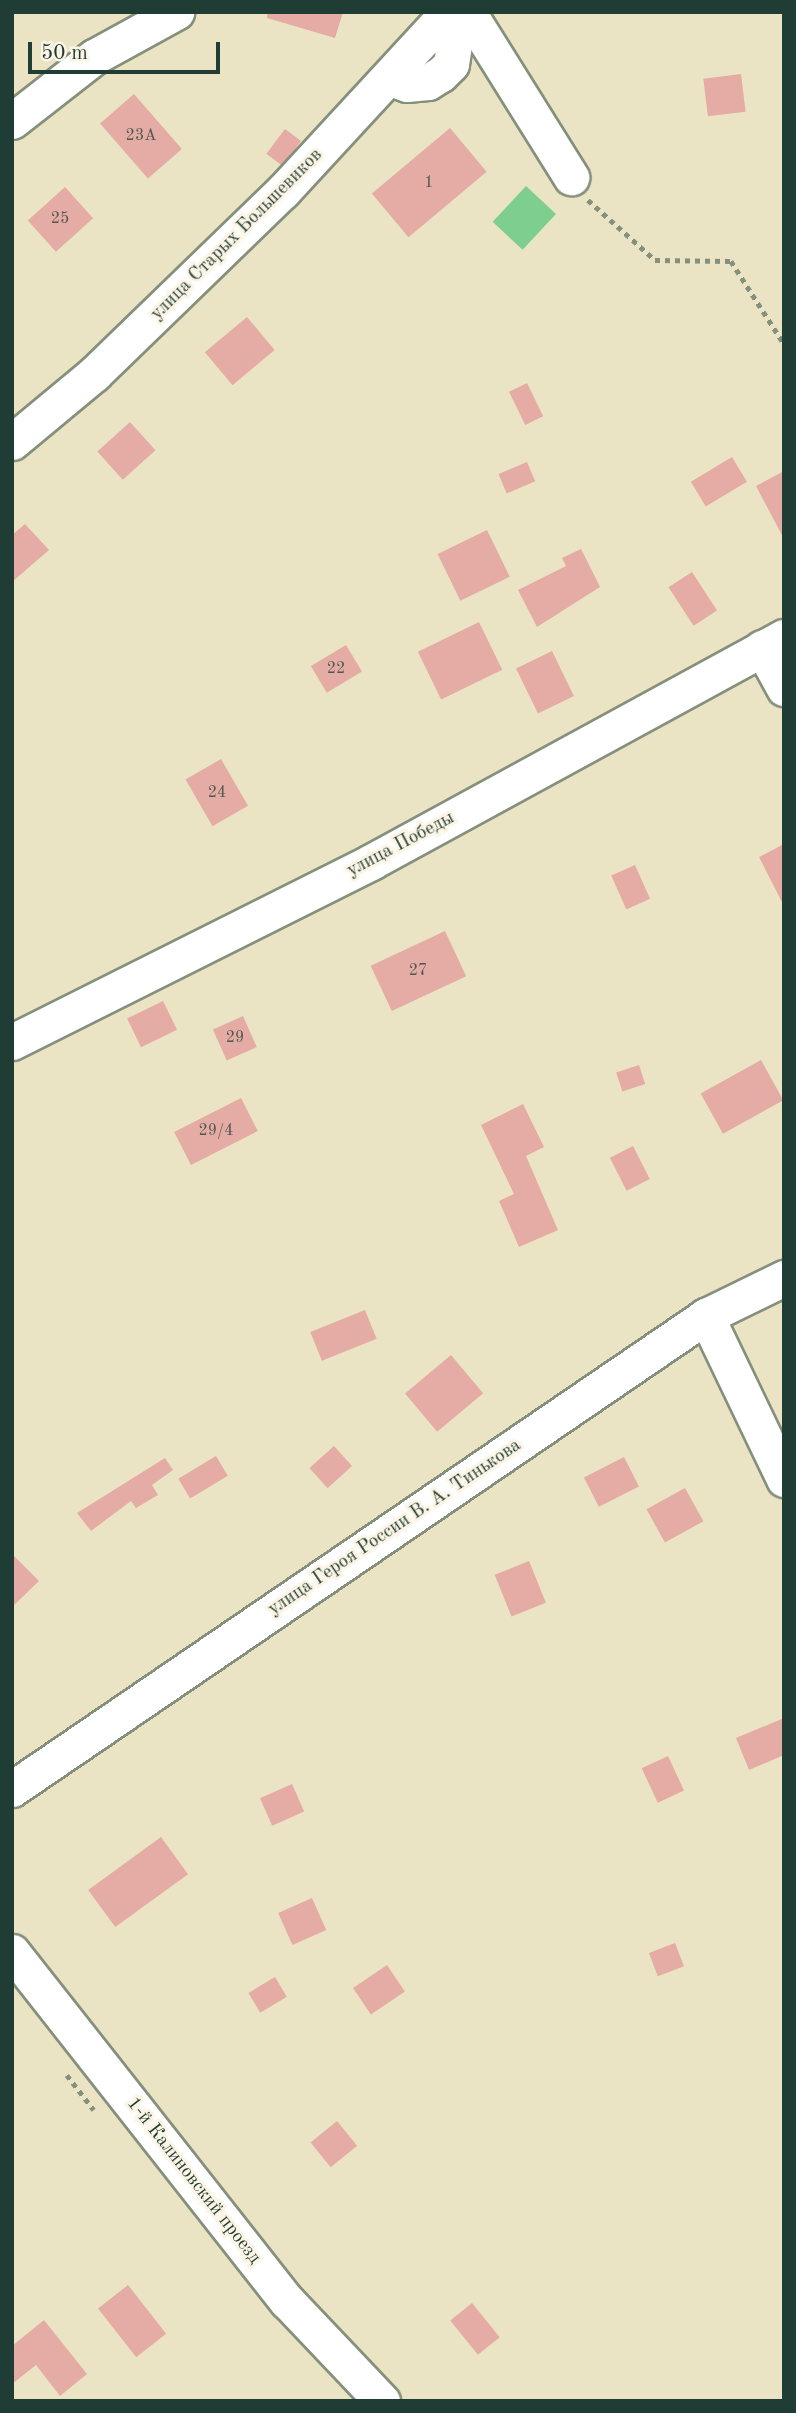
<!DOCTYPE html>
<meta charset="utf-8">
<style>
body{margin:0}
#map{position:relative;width:796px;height:2413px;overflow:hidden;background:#ebe4c4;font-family:"Old Standard TT",serif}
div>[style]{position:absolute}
.green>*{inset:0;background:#7ece8f;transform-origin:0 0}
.building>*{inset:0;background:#e5aba5;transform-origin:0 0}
.path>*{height:4.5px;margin-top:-2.25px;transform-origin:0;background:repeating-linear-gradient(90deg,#85907c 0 5px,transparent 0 10px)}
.roads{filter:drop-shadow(2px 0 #85907c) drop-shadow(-2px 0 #85907c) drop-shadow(0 2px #85907c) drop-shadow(0 -2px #85907c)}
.minor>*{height:35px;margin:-17.5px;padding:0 17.5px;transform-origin:17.5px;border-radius:17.5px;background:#fff}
span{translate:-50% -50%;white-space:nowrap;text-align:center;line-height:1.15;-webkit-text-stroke:6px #fcf5e5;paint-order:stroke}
.number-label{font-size:16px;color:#505850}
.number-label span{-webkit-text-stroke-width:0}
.street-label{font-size:19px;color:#1f3d34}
.frame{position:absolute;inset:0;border:14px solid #1f3d34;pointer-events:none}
.scale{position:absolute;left:28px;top:42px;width:192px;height:32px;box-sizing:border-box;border:4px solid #1f3d34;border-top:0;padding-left:9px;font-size:21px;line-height:24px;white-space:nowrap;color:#1f3d34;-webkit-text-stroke:5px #fcf5e5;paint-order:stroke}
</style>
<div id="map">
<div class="green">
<div style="left:526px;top:186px;width:41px;height:49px;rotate:43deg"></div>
</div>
<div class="building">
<div style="clip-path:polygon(267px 12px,343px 12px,335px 38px,267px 18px)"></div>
<div style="left:741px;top:74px;width:38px;height:38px;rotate:83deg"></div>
<div style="left:134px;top:94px;width:73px;height:45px;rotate:49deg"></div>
<div style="left:450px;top:128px;width:57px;height:102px;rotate:50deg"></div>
<div style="left:285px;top:129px;width:20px;height:31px;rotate:37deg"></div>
<div style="left:65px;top:187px;width:42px;height:50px;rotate:48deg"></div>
<div style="left:247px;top:317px;width:43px;height:55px;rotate:50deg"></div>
<div style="left:527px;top:383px;width:37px;height:20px;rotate:64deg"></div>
<div style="left:130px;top:422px;width:38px;height:44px;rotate:48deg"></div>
<div style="left:732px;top:457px;width:29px;height:48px;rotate:59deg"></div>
<div style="left:527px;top:462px;width:21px;height:31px;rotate:67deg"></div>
<div style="clip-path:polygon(784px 471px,784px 539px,756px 486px)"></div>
<div style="clip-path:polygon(25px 524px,49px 550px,12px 582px,12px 535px)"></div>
<div style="left:487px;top:530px;width:52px;height:55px;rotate:64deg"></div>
<div style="clip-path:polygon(581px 549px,600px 587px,537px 627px,518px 590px,566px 566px,562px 558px)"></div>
<div style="left:692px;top:572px;width:46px;height:28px;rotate:57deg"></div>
<div style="left:479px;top:622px;width:53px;height:68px;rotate:64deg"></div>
<div style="left:346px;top:645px;width:31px;height:41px;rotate:59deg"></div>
<div style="left:552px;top:651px;width:50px;height:40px;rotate:64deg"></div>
<div style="left:221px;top:759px;width:54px;height:41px;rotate:60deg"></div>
<div style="clip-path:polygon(784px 844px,784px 906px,759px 857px)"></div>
<div style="left:635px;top:865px;width:37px;height:26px;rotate:66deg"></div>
<div style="left:445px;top:931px;width:50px;height:82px;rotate:65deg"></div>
<div style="left:163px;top:1001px;width:32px;height:40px;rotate:64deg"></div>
<div style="left:243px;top:1016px;width:34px;height:33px;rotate:66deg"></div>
<div style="left:761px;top:1060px;width:46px;height:69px;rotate:61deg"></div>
<div style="left:639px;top:1065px;width:20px;height:24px;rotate:72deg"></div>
<div style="left:241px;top:1098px;width:37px;height:75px;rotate:63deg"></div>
<div style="clip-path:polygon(523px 1104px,544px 1147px,526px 1156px,558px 1230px,519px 1247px,499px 1201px,514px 1194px,481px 1125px)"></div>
<div style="left:633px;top:1146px;width:37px;height:26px;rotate:63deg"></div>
<div style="left:365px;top:1310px;width:31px;height:59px;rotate:68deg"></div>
<div style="left:451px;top:1355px;width:50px;height:60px;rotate:50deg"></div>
<div style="left:334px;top:1446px;width:27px;height:33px;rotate:48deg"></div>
<div style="left:216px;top:1456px;width:23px;height:44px;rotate:59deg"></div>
<div style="left:624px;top:1457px;width:33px;height:45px;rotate:63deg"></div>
<div style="clip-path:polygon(165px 1458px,173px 1470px,152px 1485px,158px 1495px,136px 1508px,131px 1501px,91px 1531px,77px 1513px)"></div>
<div style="left:685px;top:1488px;width:38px;height:44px;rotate:61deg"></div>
<div style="clip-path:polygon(12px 1554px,39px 1581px,12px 1607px)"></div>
<div style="left:529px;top:1561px;width:45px;height:37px;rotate:68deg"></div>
<div style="clip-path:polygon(784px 1718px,784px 1755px,749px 1770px,736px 1738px)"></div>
<div style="left:668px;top:1756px;width:38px;height:29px;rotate:65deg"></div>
<div style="left:292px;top:1784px;width:30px;height:35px;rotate:66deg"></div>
<div style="left:161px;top:1837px;width:46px;height:90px;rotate:54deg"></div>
<div style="left:312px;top:1898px;width:35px;height:37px;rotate:66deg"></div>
<div style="left:675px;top:1943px;width:25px;height:28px;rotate:69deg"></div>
<div style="left:387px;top:1965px;width:32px;height:41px;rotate:56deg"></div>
<div style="left:275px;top:1977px;width:23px;height:31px;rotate:59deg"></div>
<div style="left:337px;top:2121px;width:32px;height:34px;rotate:51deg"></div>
<div style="left:128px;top:2285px;width:62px;height:38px;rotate:52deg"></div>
<div style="left:472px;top:2303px;width:44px;height:28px;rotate:51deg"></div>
<div style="clip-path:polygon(44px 2320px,87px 2374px,60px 2396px,36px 2365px,12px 2384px,12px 2346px)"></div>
</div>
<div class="path">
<div style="left:588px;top:200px;width:90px;rotate:41.8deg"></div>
<div style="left:655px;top:260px;width:76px;rotate:0.8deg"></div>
<div style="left:731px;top:261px;width:98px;rotate:57.4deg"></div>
<div style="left:67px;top:2075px;width:44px;rotate:52.4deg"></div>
</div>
<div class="roads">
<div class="minor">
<div style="left:468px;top:12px;width:195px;rotate:58deg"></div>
<div style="left:390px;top:78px;width:18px;rotate:19deg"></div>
<div style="left:407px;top:84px;width:21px;rotate:-5deg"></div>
<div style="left:428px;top:82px;width:15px;rotate:-32deg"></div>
<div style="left:441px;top:74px;width:14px;rotate:-45deg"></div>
<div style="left:451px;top:64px;width:53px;rotate:-81.3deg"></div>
<div style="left:12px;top:121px;width:104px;rotate:-38deg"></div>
<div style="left:94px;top:57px;width:94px;rotate:-28.8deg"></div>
<div style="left:12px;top:442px;width:107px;rotate:-39.7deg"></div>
<div style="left:94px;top:374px;width:263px;rotate:-44.1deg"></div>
<div style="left:283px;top:191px;width:243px;rotate:-47.3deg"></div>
<div style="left:762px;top:648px;width:46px;rotate:61.2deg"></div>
<div style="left:12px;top:1042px;width:402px;rotate:-26.6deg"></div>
<div style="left:371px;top:862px;width:470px;rotate:-28.6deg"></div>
<div style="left:706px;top:1316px;width:181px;rotate:64.4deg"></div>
<div style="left:12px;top:1789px;width:840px;rotate:-34.28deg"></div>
<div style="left:706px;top:1316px;width:87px;rotate:-26deg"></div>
<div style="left:12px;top:1952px;width:444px;rotate:51.8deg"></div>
<div style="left:287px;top:2301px;width:138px;rotate:46.5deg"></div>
</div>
</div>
<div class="number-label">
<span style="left:141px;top:136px">23А</span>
<span style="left:429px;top:183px">1</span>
<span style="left:60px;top:219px">25</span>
<span style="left:336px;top:669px">22</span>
<span style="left:217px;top:793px">24</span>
<span style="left:418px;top:971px">27</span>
<span style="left:235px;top:1038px">29</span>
<span style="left:216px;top:1131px">29/4</span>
</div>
<div class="street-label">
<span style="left:237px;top:235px;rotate:-45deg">улица Старых Большевиков</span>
<span style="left:401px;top:845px;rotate:-28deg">улица Победы</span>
<span style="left:395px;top:1528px;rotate:-34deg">улица Героя России В. А. Тинькова</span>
<span style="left:193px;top:2181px;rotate:52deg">1-й Калиновский проезд</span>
</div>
<div class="frame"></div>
<div class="scale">50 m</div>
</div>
